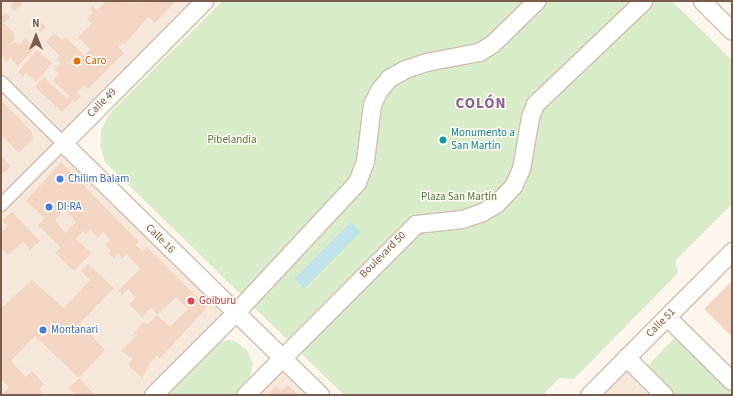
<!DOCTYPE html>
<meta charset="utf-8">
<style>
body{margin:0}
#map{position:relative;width:733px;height:396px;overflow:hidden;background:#fdf6ec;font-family:"Source Sans 3",sans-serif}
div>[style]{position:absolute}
.residential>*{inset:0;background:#f5e8da}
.green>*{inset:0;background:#d8ecc9}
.water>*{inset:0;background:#bfe3e8;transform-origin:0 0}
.building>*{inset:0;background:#f3d5c3;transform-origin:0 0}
.roads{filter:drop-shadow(1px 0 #d1beb0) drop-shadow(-1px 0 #d1beb0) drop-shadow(0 1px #d1beb0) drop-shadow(0 -1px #d1beb0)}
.minor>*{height:12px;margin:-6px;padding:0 6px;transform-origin:6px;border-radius:6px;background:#fff}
.secondary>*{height:17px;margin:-8.5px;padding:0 8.5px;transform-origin:8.5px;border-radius:8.5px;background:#fff}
.dots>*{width:11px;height:11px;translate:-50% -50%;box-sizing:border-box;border:2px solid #fffaf3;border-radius:50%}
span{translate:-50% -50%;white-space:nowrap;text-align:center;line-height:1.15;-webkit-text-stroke:3px #fffaf3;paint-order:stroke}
.food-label{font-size:11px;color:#c56008}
.left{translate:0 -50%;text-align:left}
.street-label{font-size:11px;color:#7a5c4d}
.culture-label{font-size:11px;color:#0d838f}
.park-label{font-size:11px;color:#537a41}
.shop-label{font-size:11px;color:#366cbe}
.health-label{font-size:11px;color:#be3a42}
.district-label{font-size:15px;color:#846695;font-weight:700;letter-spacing:1px}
.frame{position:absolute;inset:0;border:2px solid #7a5c4d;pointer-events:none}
.north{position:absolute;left:16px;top:16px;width:40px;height:40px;-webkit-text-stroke:3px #fffaf3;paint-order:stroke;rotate:0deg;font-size:11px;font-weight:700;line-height:16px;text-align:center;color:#7a5c4d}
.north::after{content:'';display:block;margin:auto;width:14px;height:18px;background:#7a5c4d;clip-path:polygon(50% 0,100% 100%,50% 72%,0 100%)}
</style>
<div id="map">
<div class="residential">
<div style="clip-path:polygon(1px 1px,204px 1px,63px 143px,235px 313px,153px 395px,1px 395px)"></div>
<div style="clip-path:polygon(626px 357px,664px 395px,589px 395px)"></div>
<div style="clip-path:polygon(282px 358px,320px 395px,245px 395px)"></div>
</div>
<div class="green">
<div style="clip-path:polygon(222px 1px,672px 1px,732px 60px,732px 204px,675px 261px,678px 273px,574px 379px,560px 378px,543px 395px,344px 395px,105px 162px,101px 149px,101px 131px,109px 114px)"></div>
<div style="clip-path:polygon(678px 334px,732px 387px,732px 395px,666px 395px,642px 372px)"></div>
<div style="clip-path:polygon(228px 340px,235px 341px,247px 350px,253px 364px,249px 380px,234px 395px,160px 395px,214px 343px)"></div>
</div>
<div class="water">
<div style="left:351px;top:222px;width:14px;height:80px;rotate:45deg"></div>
</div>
<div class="building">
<div style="clip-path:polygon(16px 1px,23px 3px,15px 11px,10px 7px)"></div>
<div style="clip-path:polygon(106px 1px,134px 3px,176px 1px,155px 23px,148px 17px,124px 45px,122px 43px,118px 47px,124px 53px,88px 89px,84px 85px,77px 93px,81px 96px,76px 102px,73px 100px,62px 112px,35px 87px,44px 77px,67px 99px,70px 96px,53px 81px,59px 74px,54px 70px,61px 63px,56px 59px,60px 56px,46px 42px,54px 33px,62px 40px,65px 37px,85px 56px,90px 49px,78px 37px,92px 23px,87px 19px,93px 12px,90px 9px,93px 6px,97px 10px)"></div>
<div style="clip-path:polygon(1px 13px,3px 15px,6px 13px,10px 17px,4px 23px,13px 32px,15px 39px,6px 47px,15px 42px,19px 45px,25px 38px,35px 48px,18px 66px,10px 58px,7px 62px,1px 54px)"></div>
<div style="left:39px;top:21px;width:9px;height:7px;rotate:41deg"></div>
<div style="clip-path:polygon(37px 50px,52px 63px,36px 82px,26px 73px,23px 77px,18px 72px)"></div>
<div style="clip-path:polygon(1px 100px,32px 132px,33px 139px,19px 153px,1px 135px)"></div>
<div style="clip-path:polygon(1px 156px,11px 166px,1px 175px)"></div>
<div style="clip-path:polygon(evenodd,61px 162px,139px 242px,136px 245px,142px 252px,147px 247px,206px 306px,204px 311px,160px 358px,157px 355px,151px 362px,142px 378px,128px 365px,133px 359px,121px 351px,137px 335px,134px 333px,143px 323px,148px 324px,157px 315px,170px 327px,188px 309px,176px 297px,157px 315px,151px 308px,142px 317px,129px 304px,136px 298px,128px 289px,122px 295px,118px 291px,140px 269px,127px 254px,123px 258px,118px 253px,114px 258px,108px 253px,111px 250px,105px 245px,110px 241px,104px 231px,98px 237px,90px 230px,86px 234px,83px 231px,76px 239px,91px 253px,74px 271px,55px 253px,60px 247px,38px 225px,45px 218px,26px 201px,61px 162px,64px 209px,76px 222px,66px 233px,55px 221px,64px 209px)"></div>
<div style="clip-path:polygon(12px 212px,40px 241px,30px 250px,23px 242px,8px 255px,1px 247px,1px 233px,8px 226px,2px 221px)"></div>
<div style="clip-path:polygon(88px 264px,114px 288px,80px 323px,105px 350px,79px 378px,35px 336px,11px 361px,26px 377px,32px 371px,44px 384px,39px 389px,45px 395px,1px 395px,9px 387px,1px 379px,1px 308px,32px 280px,64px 308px,90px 280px,81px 271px)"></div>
<div style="clip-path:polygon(732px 281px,732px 337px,704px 309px)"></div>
<div style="clip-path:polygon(79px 378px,95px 395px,76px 395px,69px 388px)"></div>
<div style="clip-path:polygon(288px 385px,296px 393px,294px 395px,267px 395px,276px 386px,281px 391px)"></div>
</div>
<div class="roads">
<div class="minor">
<div style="left:1px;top:82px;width:87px;rotate:44.5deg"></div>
<div style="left:63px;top:143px;width:88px;rotate:135deg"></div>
</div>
<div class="secondary">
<div style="left:204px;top:1px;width:200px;rotate:134.8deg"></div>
<div style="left:63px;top:143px;width:360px;rotate:44.4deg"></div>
<div style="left:702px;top:1px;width:42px;rotate:45deg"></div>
<div style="left:667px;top:317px;width:91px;rotate:44.6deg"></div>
<div style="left:626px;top:357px;width:54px;rotate:45deg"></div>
<div style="left:153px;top:395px;width:116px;rotate:-45deg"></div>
<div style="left:235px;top:313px;width:179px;rotate:-47deg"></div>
<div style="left:357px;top:182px;width:22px;rotate:-69deg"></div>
<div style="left:365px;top:161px;width:57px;rotate:-83deg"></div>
<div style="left:372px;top:104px;width:16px;rotate:-63deg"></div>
<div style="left:379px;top:90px;width:16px;rotate:-50deg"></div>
<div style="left:389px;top:78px;width:18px;rotate:-29deg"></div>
<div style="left:405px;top:69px;width:22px;rotate:-18deg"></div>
<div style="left:426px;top:62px;width:54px;rotate:-10.7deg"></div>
<div style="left:479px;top:52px;width:15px;rotate:-32deg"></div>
<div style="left:492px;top:44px;width:62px;rotate:-44.3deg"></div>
<div style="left:245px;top:395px;width:242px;rotate:-45deg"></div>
<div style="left:416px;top:224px;width:46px;rotate:-6.2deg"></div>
<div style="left:462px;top:219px;width:21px;rotate:-19deg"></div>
<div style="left:482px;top:212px;width:16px;rotate:-30deg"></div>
<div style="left:496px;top:204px;width:25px;rotate:-47deg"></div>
<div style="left:513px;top:186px;width:19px;rotate:-65deg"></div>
<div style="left:521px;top:169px;width:53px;rotate:-80.2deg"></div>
<div style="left:530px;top:117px;width:14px;rotate:-69deg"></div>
<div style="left:535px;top:104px;width:149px;rotate:-43.6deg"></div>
<div style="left:589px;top:395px;width:203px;rotate:-45.2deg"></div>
</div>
</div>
<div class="dots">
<div style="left:77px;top:61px;background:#e8710a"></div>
<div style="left:443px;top:140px;background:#0f9aa8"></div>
<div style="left:60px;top:179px;background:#3f7fe0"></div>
<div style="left:49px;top:207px;background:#3f7fe0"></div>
<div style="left:191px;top:301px;background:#e0444e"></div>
<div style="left:43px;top:330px;background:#3f7fe0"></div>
</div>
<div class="food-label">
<span class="left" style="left:85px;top:61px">Caro</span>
</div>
<div class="street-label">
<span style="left:102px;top:103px;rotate:-45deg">Calle 49</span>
<span style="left:160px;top:239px;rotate:45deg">Calle 16</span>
<span style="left:383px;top:255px;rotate:-45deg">Boulevard 50</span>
<span style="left:661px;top:323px;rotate:-45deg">Calle 51</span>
</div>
<div class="culture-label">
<span class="left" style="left:451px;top:140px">Monumento a<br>San Martín</span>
</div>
<div class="park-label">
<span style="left:232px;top:140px">Pibelandia</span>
<span style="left:459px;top:197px">Plaza San Martín</span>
</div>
<div class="shop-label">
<span class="left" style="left:68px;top:179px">Chilim Balam</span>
<span class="left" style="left:57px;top:207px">DI·RA</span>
<span class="left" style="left:51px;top:330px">Montanari</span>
</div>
<div class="health-label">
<span class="left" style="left:199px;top:301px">Goiburu</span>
</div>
<div class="district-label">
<span style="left:481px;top:104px">COLÓN</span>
</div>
<div class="frame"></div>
<div class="north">N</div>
</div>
